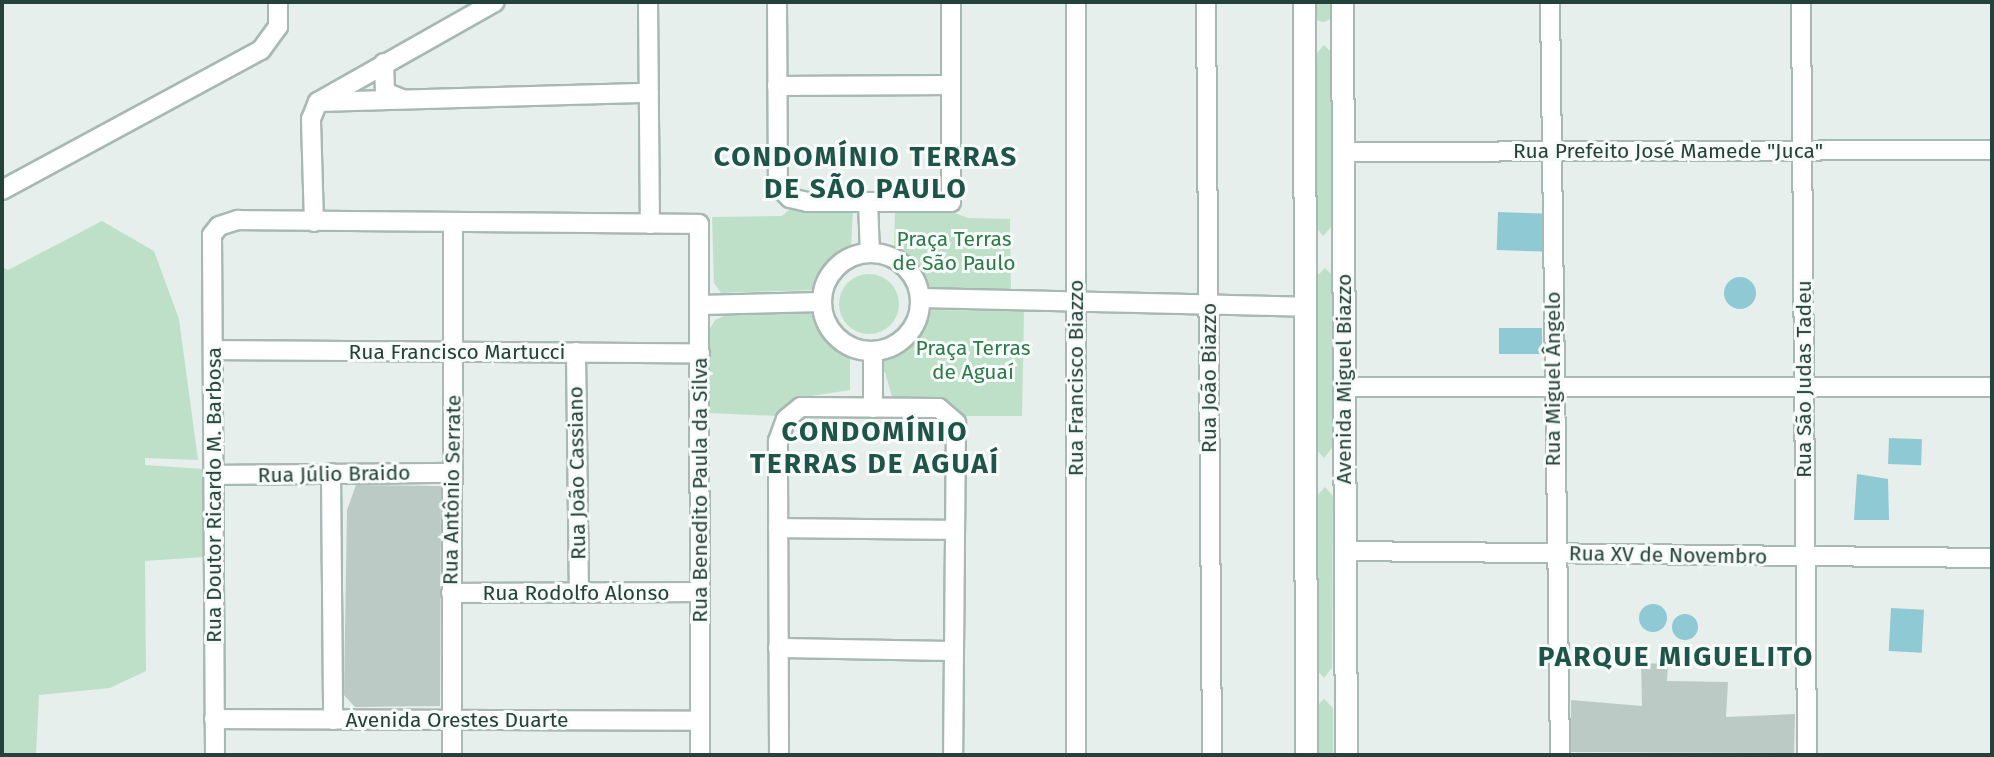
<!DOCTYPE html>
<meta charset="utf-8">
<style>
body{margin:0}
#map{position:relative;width:1994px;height:757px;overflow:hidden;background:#e6efeb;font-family:"Fira Sans",sans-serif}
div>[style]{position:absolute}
.green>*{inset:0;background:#bfe0c8}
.round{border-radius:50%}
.water>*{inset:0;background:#8ec9d4;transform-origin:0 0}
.building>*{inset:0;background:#bbcac4}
.roads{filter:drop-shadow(2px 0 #a8b8b2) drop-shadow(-2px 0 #a8b8b2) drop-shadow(0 2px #a8b8b2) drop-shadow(0 -2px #a8b8b2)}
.street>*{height:18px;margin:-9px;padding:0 9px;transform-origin:9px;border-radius:9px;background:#fff}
.street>.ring{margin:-9px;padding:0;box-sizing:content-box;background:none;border:18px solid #fff;border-radius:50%}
.secondary>*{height:21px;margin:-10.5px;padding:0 10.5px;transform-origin:10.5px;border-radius:10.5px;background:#fff}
span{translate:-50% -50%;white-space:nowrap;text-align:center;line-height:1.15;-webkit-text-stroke:6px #f7fbf9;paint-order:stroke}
.street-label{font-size:21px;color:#24423a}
.park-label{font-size:21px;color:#2d7a4b}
.district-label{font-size:28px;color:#1f5548;font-weight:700;letter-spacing:2px}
.frame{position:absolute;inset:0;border:4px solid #24423a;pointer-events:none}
</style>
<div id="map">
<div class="green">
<div class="round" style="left:1313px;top:2px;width:20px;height:20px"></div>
<div style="clip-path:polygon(1324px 45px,1333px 54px,1332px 226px,1323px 236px,1315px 226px,1316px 54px)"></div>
<div style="clip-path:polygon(941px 208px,968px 218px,1010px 219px,1011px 290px,930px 287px,916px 263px,894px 250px,895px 210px)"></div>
<div style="clip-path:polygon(790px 209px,853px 211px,851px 247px,812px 290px,721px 293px,714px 283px,712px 217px,782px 216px)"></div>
<div style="clip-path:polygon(102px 221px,154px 251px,179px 319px,198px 460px,145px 458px,145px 465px,203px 469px,203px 557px,145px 561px,146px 671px,110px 688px,39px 695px,36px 755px,2px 755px,2px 267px,8px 270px)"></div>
<div style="clip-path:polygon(1325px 268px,1333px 276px,1332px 448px,1324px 458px,1316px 449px,1317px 276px)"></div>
<div class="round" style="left:839px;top:274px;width:60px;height:60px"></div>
<div style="clip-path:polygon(931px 310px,1024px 311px,1022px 416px,964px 416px,943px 402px,892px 397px,885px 372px,880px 372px,880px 355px,915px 339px)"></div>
<div style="clip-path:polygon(813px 311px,821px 333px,850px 355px,850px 390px,792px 399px,778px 416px,709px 413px,708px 332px,715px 320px,733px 312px)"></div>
<div style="clip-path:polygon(1325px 487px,1333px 496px,1332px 668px,1324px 678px,1316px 669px,1317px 496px)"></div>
<div style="clip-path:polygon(1324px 699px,1333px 708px,1333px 755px,1317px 755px,1316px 707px)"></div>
</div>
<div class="water">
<div style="left:1498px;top:212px;width:46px;height:38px;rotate:2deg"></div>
<div class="round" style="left:1724px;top:277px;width:32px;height:32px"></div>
<div style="left:1499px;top:328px;width:43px;height:26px"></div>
<div style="left:1889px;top:438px;width:33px;height:26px;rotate:2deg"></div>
<div style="clip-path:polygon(1857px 474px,1888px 479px,1889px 520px,1854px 520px)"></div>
<div class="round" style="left:1639px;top:604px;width:28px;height:28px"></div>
<div style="left:1891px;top:608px;width:33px;height:43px;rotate:3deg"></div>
<div class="round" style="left:1672px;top:614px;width:26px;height:26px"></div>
</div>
<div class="building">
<div style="clip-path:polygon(356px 485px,441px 486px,440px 706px,355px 707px,344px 695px,347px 510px)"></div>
<div style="clip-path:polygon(1641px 663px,1668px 664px,1667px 681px,1728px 682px,1726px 717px,1795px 714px,1794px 753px,1571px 752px,1571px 700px,1642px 706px)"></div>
</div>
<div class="roads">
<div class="street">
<div style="left:648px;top:2px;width:222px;rotate:89.5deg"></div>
<div style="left:777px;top:2px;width:184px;rotate:89.7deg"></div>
<div style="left:778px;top:186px;width:17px;rotate:45deg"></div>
<div style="left:790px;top:198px;width:17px;rotate:13deg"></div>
<div style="left:807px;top:202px;width:144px"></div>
<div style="left:951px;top:202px;width:200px;rotate:-90deg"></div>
<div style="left:1076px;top:2px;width:753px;rotate:90deg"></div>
<div style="left:1206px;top:2px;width:753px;rotate:89.54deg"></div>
<div style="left:1550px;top:2px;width:753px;rotate:89.24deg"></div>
<div style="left:1801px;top:2px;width:753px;rotate:89.54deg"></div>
<div style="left:384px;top:63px;width:29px;rotate:88deg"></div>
<div style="left:385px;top:92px;width:18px;rotate:22deg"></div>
<div style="left:777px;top:86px;width:174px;rotate:-0.3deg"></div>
<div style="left:318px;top:102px;width:331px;rotate:-1.6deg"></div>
<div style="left:1343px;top:152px;width:649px;rotate:-0.18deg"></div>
<div style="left:2px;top:190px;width:294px;rotate:-28.4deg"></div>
<div style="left:261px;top:50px;width:29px;rotate:-54deg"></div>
<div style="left:278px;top:27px;width:25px;rotate:-90deg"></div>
<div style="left:868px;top:202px;width:51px;rotate:87.8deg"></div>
<div style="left:314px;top:222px;width:103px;rotate:-91.7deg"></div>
<div style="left:311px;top:119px;width:18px;rotate:-68deg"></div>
<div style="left:318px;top:102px;width:203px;rotate:-29.5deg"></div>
<div class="ring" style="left:822px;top:253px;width:80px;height:80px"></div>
<div style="left:921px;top:298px;width:384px;rotate:1.3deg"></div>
<div style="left:700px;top:305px;width:121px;rotate:-1.4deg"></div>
<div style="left:214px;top:350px;width:486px;rotate:0.4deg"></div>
<div style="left:873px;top:351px;width:57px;rotate:90deg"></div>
<div style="left:576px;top:352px;width:241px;rotate:89.3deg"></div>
<div style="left:1344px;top:387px;width:648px"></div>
<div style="left:331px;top:473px;width:247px;rotate:89.5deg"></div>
<div style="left:215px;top:475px;width:238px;rotate:-0.5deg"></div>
<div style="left:778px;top:528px;width:177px;rotate:0.6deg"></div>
<div style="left:1345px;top:551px;width:647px;rotate:0.62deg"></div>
<div style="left:451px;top:593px;width:249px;rotate:-0.2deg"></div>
<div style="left:778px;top:648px;width:176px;rotate:1deg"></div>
<div style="left:214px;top:719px;width:486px;rotate:0.2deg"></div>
<div style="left:215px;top:755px;width:520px;rotate:-90.33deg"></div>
<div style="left:212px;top:235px;width:11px;rotate:-52deg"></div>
<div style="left:219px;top:226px;width:20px;rotate:-18deg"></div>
<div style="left:238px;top:220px;width:461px;rotate:0.5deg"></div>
<div style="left:699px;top:224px;width:531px;rotate:89.89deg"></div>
<div style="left:452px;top:755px;width:531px;rotate:-89.89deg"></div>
<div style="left:779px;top:755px;width:314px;rotate:-90.2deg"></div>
<div style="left:778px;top:441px;width:23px;rotate:-70deg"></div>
<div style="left:786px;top:419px;width:19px;rotate:-39deg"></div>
<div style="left:801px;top:407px;width:138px;rotate:0.4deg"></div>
<div style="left:939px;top:408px;width:23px;rotate:41deg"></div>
<div style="left:956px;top:423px;width:332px;rotate:90.5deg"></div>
</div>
<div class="secondary">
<div style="left:1304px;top:2px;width:753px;rotate:89.85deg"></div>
<div style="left:1342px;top:2px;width:753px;rotate:89.7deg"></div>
</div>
</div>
<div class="street-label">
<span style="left:1668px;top:151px">Rua Prefeito José Mamede "Juca"</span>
<span style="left:457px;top:352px">Rua Francisco Martucci</span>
<span style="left:1076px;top:378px;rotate:-90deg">Rua Francisco Biazzo</span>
<span style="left:1209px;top:378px;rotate:-90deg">Rua João Biazzo</span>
<span style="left:1344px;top:379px;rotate:-90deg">Avenida Miguel Biazzo</span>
<span style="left:1553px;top:379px;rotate:-90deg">Rua Miguel Ângelo</span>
<span style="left:1804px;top:379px;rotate:-90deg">Rua São Judas Tadeu</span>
<span style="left:577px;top:473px;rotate:-91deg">Rua João Cassiano</span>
<span style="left:334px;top:474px;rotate:-1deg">Rua Júlio Braido</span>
<span style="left:452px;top:490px;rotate:-89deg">Rua Antônio Serrate</span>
<span style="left:700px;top:490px;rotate:-90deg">Rua Benedito Paula da Silva</span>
<span style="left:214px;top:495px;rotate:-90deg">Rua Doutor Ricardo M. Barbosa</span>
<span style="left:1668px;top:555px;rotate:1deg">Rua XV de Novembro</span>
<span style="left:576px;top:593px">Rua Rodolfo Alonso</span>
<span style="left:457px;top:720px">Avenida Orestes Duarte</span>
</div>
<div class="park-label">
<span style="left:954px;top:251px">Praça Terras<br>de São Paulo</span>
<span style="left:973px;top:360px">Praça Terras<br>de Aguaí</span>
</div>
<div class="district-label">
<span style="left:866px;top:173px">CONDOMÍNIO TERRAS<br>DE SÃO PAULO</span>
<span style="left:875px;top:448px">CONDOMÍNIO<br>TERRAS DE AGUAÍ</span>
<span style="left:1676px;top:657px">PARQUE MIGUELITO</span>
</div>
<div class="frame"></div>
</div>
